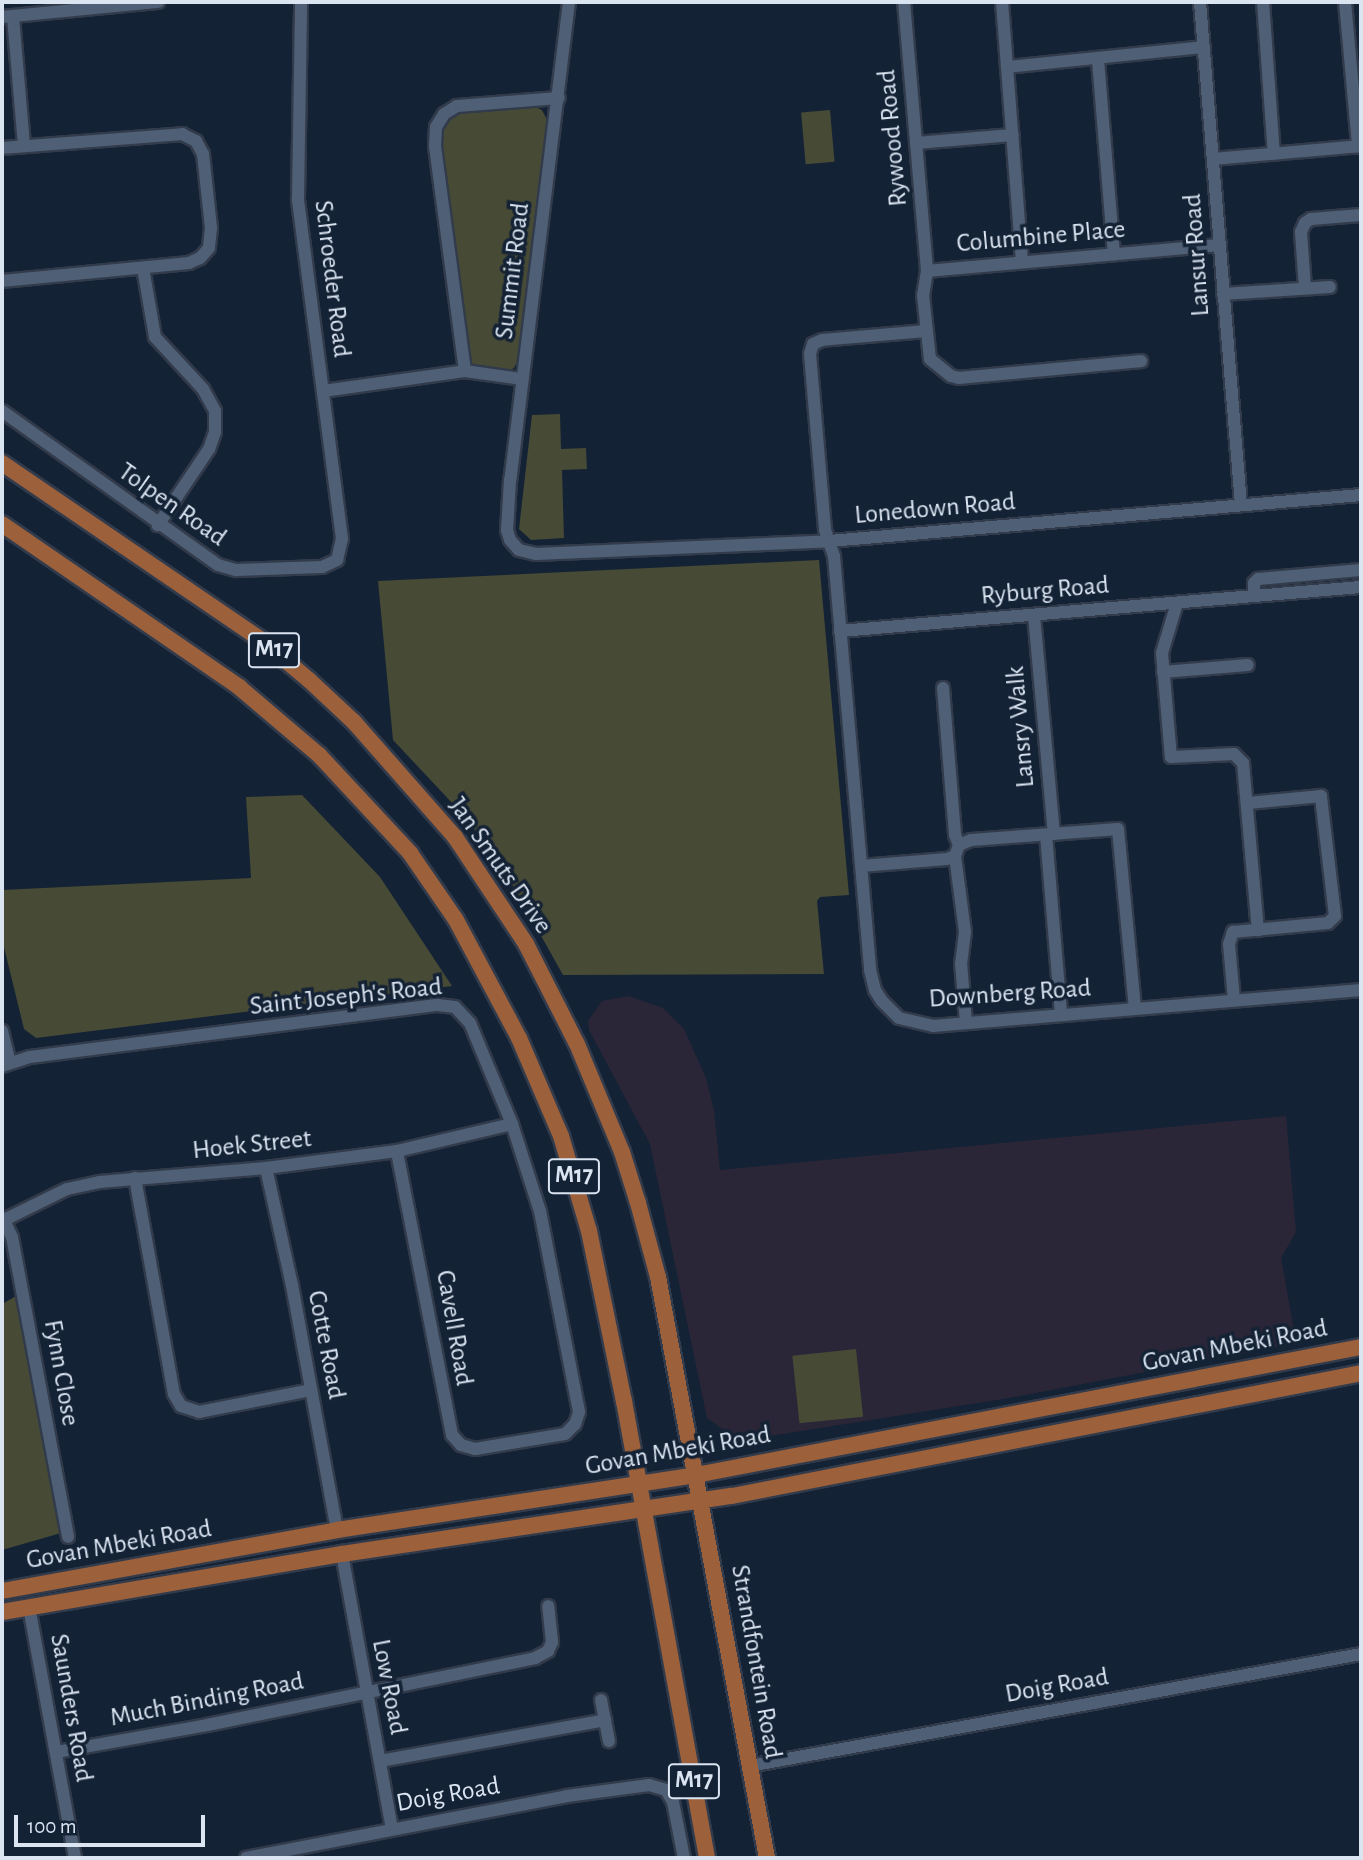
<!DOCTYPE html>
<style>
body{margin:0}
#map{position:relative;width:1363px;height:1860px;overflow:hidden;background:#142235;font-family:"Alegreya Sans",sans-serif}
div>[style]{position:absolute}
.commercial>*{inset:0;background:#2a2637}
.green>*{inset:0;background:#474a35;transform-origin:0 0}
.roads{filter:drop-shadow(2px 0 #323b4b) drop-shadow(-2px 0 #323b4b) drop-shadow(0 2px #323b4b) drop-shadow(0 -2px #323b4b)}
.minor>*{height:12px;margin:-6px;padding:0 6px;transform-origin:6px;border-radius:6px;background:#4f6076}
.major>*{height:16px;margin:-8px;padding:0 8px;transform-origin:8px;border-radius:8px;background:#9c603b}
span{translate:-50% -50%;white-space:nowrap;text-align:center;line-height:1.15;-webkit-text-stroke:7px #142235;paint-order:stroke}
.shield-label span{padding:2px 5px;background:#142235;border:2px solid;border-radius:5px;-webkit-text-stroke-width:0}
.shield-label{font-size:24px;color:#dbe5f2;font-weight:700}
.street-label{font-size:26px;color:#dbe5f2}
.frame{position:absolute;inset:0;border:4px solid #dbe5f2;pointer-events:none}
.scale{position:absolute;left:14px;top:1815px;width:191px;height:32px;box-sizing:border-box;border:4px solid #dbe5f2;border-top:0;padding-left:9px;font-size:21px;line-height:24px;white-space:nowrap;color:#dbe5f2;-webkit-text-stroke:5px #142235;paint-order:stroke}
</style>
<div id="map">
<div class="commercial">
<div style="clip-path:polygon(628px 996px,663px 1008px,684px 1029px,706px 1078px,714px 1110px,720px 1170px,1286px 1116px,1296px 1232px,1281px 1258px,1294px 1330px,1281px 1346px,1009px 1398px,739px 1441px,707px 1418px,650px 1144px,589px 1030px,588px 1021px,602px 1001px)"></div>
</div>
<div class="green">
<div style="clip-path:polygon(533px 106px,542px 110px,547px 120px,520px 357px,514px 368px,506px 372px,475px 367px,469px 360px,440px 138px,442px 127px,448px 118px,458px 112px)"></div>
<div style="left:830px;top:110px;width:52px;height:29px;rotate:85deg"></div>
<div style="clip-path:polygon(560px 414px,561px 449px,586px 448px,587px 469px,562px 470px,564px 538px,531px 540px,519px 529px,532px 415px)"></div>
<div style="clip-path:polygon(819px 560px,849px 895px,820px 897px,817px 901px,824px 974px,563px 975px,516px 891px,469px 821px,393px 740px,378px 581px)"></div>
<div style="clip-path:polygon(302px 795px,380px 877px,452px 986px,36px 1038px,24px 1029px,2px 939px,2px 890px,251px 878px,246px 797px)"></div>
<div style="clip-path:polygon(25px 1291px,75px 1529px,2px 1550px,2px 1304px)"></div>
<div style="left:856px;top:1349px;width:68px;height:64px;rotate:84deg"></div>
</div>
<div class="roads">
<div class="minor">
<div style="left:569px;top:2px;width:482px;rotate:97deg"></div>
<div style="left:510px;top:480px;width:50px;rotate:93.4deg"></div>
<div style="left:507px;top:530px;width:10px;rotate:73deg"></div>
<div style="left:510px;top:540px;width:13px;rotate:48deg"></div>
<div style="left:519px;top:550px;width:17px;rotate:13deg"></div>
<div style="left:536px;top:554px;width:294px;rotate:-2.5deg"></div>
<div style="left:830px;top:541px;width:533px;rotate:-4.95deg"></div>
<div style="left:904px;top:2px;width:270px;rotate:85.1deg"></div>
<div style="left:927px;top:271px;width:24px;rotate:99deg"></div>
<div style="left:923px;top:295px;width:64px;rotate:83.8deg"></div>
<div style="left:930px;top:359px;width:27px;rotate:39deg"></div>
<div style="left:951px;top:376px;width:8px;rotate:14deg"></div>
<div style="left:959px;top:378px;width:183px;rotate:-5.3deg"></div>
<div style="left:1002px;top:2px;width:260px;rotate:85.6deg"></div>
<div style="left:1200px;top:2px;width:505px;rotate:85.34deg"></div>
<div style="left:1263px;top:2px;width:152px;rotate:85.9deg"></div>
<div style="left:1345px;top:2px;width:145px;rotate:84.8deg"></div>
<div style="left:2px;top:17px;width:157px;rotate:-5.5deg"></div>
<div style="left:13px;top:17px;width:129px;rotate:85.1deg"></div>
<div style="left:1098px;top:60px;width:195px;rotate:85.3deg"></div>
<div style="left:1007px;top:67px;width:198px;rotate:-5.8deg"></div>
<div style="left:916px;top:143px;width:97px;rotate:-4.7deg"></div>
<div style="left:2px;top:148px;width:181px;rotate:-4.4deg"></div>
<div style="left:182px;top:134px;width:16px;rotate:27deg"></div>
<div style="left:196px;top:141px;width:15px;rotate:62deg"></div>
<div style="left:203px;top:154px;width:74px;rotate:83.8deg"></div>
<div style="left:211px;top:228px;width:20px;rotate:96deg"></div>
<div style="left:209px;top:248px;width:13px;rotate:132deg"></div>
<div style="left:200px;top:258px;width:12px;rotate:156deg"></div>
<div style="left:189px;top:263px;width:188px;rotate:174.5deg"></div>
<div style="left:1213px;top:159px;width:149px;rotate:-5deg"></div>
<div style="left:143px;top:268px;width:70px;rotate:80.1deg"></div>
<div style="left:155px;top:337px;width:71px;rotate:47.3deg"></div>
<div style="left:203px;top:389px;width:25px;rotate:61deg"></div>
<div style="left:215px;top:411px;width:21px;rotate:90deg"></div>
<div style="left:215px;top:432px;width:18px;rotate:109deg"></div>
<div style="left:209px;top:449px;width:92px;rotate:123.9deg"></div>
<div style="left:927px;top:271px;width:293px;rotate:-5.1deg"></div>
<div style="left:1305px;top:288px;width:56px;rotate:-94.1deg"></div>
<div style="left:1301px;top:232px;width:10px;rotate:-66deg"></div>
<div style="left:1305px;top:223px;width:7px;rotate:-34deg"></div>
<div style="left:1311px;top:219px;width:50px;rotate:-4.6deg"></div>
<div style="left:1223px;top:294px;width:107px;rotate:-3.7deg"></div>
<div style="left:926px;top:331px;width:104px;rotate:175.1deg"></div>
<div style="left:822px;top:340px;width:10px;rotate:156deg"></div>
<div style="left:813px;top:344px;width:10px;rotate:107deg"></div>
<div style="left:810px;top:354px;width:177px;rotate:85.1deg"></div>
<div style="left:825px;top:530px;width:28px;rotate:71deg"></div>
<div style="left:834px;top:556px;width:416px;rotate:85deg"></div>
<div style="left:870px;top:970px;width:21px;rotate:76deg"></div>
<div style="left:875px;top:990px;width:13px;rotate:58deg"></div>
<div style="left:882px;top:1001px;width:24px;rotate:45deg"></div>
<div style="left:899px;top:1018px;width:35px;rotate:13deg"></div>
<div style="left:933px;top:1026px;width:430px;rotate:-4.8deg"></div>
<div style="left:465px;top:371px;width:227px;rotate:-97.6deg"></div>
<div style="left:435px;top:146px;width:19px;rotate:-87deg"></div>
<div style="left:436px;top:127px;width:15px;rotate:-58deg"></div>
<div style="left:444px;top:114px;width:15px;rotate:-32deg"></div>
<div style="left:457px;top:106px;width:102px;rotate:-4.5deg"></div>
<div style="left:323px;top:391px;width:143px;rotate:-8deg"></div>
<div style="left:465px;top:371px;width:58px;rotate:8deg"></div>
<div style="left:2px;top:411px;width:265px;rotate:35.5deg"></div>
<div style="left:218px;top:565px;width:19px;rotate:16deg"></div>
<div style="left:236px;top:570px;width:86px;rotate:-2deg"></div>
<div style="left:322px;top:567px;width:17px;rotate:-25deg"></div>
<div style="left:337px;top:560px;width:22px;rotate:-77deg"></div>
<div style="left:342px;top:539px;width:343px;rotate:-97.4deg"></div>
<div style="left:298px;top:199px;width:197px;rotate:-89.1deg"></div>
<div style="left:1254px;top:596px;width:13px;rotate:-90deg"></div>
<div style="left:1254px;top:583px;width:6px;rotate:-45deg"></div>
<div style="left:1258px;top:579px;width:103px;rotate:-5deg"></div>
<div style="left:1177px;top:603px;width:52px;rotate:106.7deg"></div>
<div style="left:1162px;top:653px;width:104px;rotate:85.1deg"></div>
<div style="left:1171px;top:757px;width:63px;rotate:-2.7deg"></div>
<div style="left:1234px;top:754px;width:13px;rotate:45deg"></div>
<div style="left:1243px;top:763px;width:168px;rotate:84.9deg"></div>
<div style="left:1034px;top:615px;width:220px;rotate:84.8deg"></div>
<div style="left:840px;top:631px;width:523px;rotate:-4.83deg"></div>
<div style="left:1163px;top:672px;width:85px;rotate:-4.7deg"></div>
<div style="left:943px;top:688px;width:147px;rotate:85.3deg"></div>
<div style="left:955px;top:835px;width:11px;rotate:68deg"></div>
<div style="left:1046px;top:835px;width:180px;rotate:85.2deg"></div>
<div style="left:955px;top:856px;width:77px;rotate:82.5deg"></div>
<div style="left:965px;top:932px;width:31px;rotate:97deg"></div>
<div style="left:961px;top:963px;width:60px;rotate:85.2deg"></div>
<div style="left:861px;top:866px;width:86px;rotate:-4.7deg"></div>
<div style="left:947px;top:859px;width:9px;rotate:-21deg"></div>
<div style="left:955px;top:856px;width:12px;rotate:-70deg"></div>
<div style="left:959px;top:845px;width:13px;rotate:-23deg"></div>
<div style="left:971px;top:840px;width:147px;rotate:-4.3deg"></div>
<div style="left:1118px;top:829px;width:180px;rotate:84.6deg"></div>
<div style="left:1234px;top:1000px;width:56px;rotate:-95.1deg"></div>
<div style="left:1229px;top:944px;width:13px;rotate:-72deg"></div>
<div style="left:1233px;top:932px;width:95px;rotate:-5.4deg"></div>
<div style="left:1328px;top:923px;width:10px;rotate:-45deg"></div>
<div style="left:1335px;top:916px;width:121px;rotate:-96.7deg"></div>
<div style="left:1321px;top:796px;width:73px;rotate:174.5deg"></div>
<div style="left:2px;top:1031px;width:32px;rotate:76deg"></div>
<div style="left:2px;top:1066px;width:29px;rotate:-18deg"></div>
<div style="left:30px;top:1057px;width:411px;rotate:-7.3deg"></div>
<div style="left:438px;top:1005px;width:17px;rotate:7deg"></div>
<div style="left:455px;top:1007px;width:22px;rotate:47deg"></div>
<div style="left:470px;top:1023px;width:109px;rotate:67.4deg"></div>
<div style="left:512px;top:1124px;width:91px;rotate:72.2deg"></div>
<div style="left:540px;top:1211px;width:205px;rotate:79deg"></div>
<div style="left:579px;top:1412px;width:13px;rotate:108deg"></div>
<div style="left:575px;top:1424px;width:14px;rotate:135deg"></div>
<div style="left:565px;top:1434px;width:91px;rotate:170.5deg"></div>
<div style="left:475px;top:1449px;width:15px;rotate:-164deg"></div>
<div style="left:461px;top:1445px;width:13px;rotate:-132deg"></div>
<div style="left:452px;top:1435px;width:289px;rotate:-101deg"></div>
<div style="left:266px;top:1168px;width:120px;rotate:77.5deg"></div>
<div style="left:292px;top:1285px;width:249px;rotate:79.6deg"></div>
<div style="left:135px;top:1178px;width:219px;rotate:79.8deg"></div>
<div style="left:174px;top:1394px;width:14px;rotate:60deg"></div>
<div style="left:181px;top:1406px;width:19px;rotate:18deg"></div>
<div style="left:199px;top:1412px;width:114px;rotate:-11.1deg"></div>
<div style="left:4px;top:1220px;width:19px;rotate:65deg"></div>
<div style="left:12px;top:1237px;width:305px;rotate:79.4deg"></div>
<div style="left:2px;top:1221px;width:72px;rotate:-26.2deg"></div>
<div style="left:67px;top:1189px;width:33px;rotate:-12deg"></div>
<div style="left:99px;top:1182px;width:168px;rotate:-4.8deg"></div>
<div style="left:266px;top:1168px;width:132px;rotate:-7.4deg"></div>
<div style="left:397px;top:1151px;width:118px;rotate:-13.2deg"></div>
<div style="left:342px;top:1554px;width:279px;rotate:79.7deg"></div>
<div style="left:29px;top:1607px;width:255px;rotate:79.6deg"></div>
<div style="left:601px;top:1700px;width:42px;rotate:79deg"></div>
<div style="left:56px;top:1752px;width:153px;rotate:-10.1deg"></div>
<div style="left:207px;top:1725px;width:335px;rotate:-11.5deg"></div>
<div style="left:535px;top:1658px;width:15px;rotate:-28deg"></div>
<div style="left:548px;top:1651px;width:10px;rotate:-66deg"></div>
<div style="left:552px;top:1642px;width:36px;rotate:-96deg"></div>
<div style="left:380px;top:1761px;width:229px;rotate:-10.3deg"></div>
<div style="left:760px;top:1764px;width:611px;rotate:-10.37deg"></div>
<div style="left:246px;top:1858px;width:327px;rotate:-10.9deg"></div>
<div style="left:567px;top:1796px;width:83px;rotate:-7.6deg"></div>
<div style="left:649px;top:1785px;width:18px;rotate:16deg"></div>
<div style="left:666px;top:1790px;width:14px;rotate:60deg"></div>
<div style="left:673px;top:1802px;width:57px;rotate:78.9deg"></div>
</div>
<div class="major">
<div style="left:2px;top:463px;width:312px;rotate:34.3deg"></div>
<div style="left:260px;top:639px;width:64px;rotate:39.9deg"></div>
<div style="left:309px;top:680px;width:62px;rotate:43deg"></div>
<div style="left:354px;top:722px;width:153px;rotate:48.7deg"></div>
<div style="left:455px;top:837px;width:128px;rotate:56.4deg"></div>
<div style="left:526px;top:944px;width:112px;rotate:63deg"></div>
<div style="left:577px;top:1044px;width:117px;rotate:67.4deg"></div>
<div style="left:622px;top:1152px;width:53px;rotate:72.6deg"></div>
<div style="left:638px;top:1203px;width:77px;rotate:74.9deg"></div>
<div style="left:658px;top:1277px;width:591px;rotate:79.37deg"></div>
<div style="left:2px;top:524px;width:288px;rotate:34.5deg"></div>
<div style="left:239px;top:687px;width:105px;rotate:40.4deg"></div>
<div style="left:319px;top:755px;width:134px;rotate:47.1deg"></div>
<div style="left:410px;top:853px;width:81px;rotate:55.5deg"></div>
<div style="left:456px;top:920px;width:134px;rotate:61.9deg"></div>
<div style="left:519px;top:1038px;width:107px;rotate:66.8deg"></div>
<div style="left:561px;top:1136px;width:99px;rotate:73.6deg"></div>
<div style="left:589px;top:1231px;width:174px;rotate:78.4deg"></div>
<div style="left:624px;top:1401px;width:464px;rotate:79.7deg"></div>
<div style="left:2px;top:1591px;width:341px;rotate:-10.3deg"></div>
<div style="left:337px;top:1530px;width:363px;rotate:-8.7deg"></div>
<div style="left:696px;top:1475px;width:677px;rotate:-10.9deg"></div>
<div style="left:2px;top:1612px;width:345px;rotate:-9.7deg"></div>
<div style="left:342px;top:1554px;width:394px;rotate:-8.5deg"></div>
<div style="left:732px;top:1496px;width:641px;rotate:-11.06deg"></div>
</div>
</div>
<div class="shield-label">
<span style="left:274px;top:650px">M17</span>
<span style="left:574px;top:1176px">M17</span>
<span style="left:694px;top:1781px">M17</span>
</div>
<div class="street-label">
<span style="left:893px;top:138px;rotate:-95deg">Rywood Road</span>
<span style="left:1041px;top:237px;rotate:-5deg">Columbine Place</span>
<span style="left:1197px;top:255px;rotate:-94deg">Lansur Road</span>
<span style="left:513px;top:271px;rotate:-83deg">Summit Road</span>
<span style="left:332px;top:279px;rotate:83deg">Schroeder Road</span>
<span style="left:172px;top:505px;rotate:35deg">Tolpen Road</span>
<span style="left:935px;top:509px;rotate:-5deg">Lonedown Road</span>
<span style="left:1045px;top:591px;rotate:-5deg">Ryburg Road</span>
<span style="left:1021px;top:727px;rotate:-95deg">Lansry Walk</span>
<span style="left:500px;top:866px;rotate:55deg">Jan Smuts Drive</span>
<span style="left:1010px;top:994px;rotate:-4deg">Downberg Road</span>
<span style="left:346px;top:997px;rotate:-6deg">Saint Joseph's Road</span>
<span style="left:252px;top:1145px;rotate:-6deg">Hoek Street</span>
<span style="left:454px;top:1328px;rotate:80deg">Cavell Road</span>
<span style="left:326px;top:1345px;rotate:79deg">Cotte Road</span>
<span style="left:1235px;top:1346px;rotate:-11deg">Govan Mbeki Road</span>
<span style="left:61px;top:1373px;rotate:80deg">Fynn Close</span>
<span style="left:678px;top:1451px;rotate:-10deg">Govan Mbeki Road</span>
<span style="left:119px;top:1545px;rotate:-10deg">Govan Mbeki Road</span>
<span style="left:756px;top:1662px;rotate:80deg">Strandfontein Road</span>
<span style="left:1057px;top:1686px;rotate:-10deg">Doig Road</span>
<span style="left:389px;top:1687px;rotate:79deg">Low Road</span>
<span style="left:207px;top:1700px;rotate:-11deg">Much Binding Road</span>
<span style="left:71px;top:1708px;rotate:80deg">Saunders Road</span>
<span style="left:448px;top:1795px;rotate:-10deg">Doig Road</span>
</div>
<div class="frame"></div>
<div class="scale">100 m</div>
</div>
